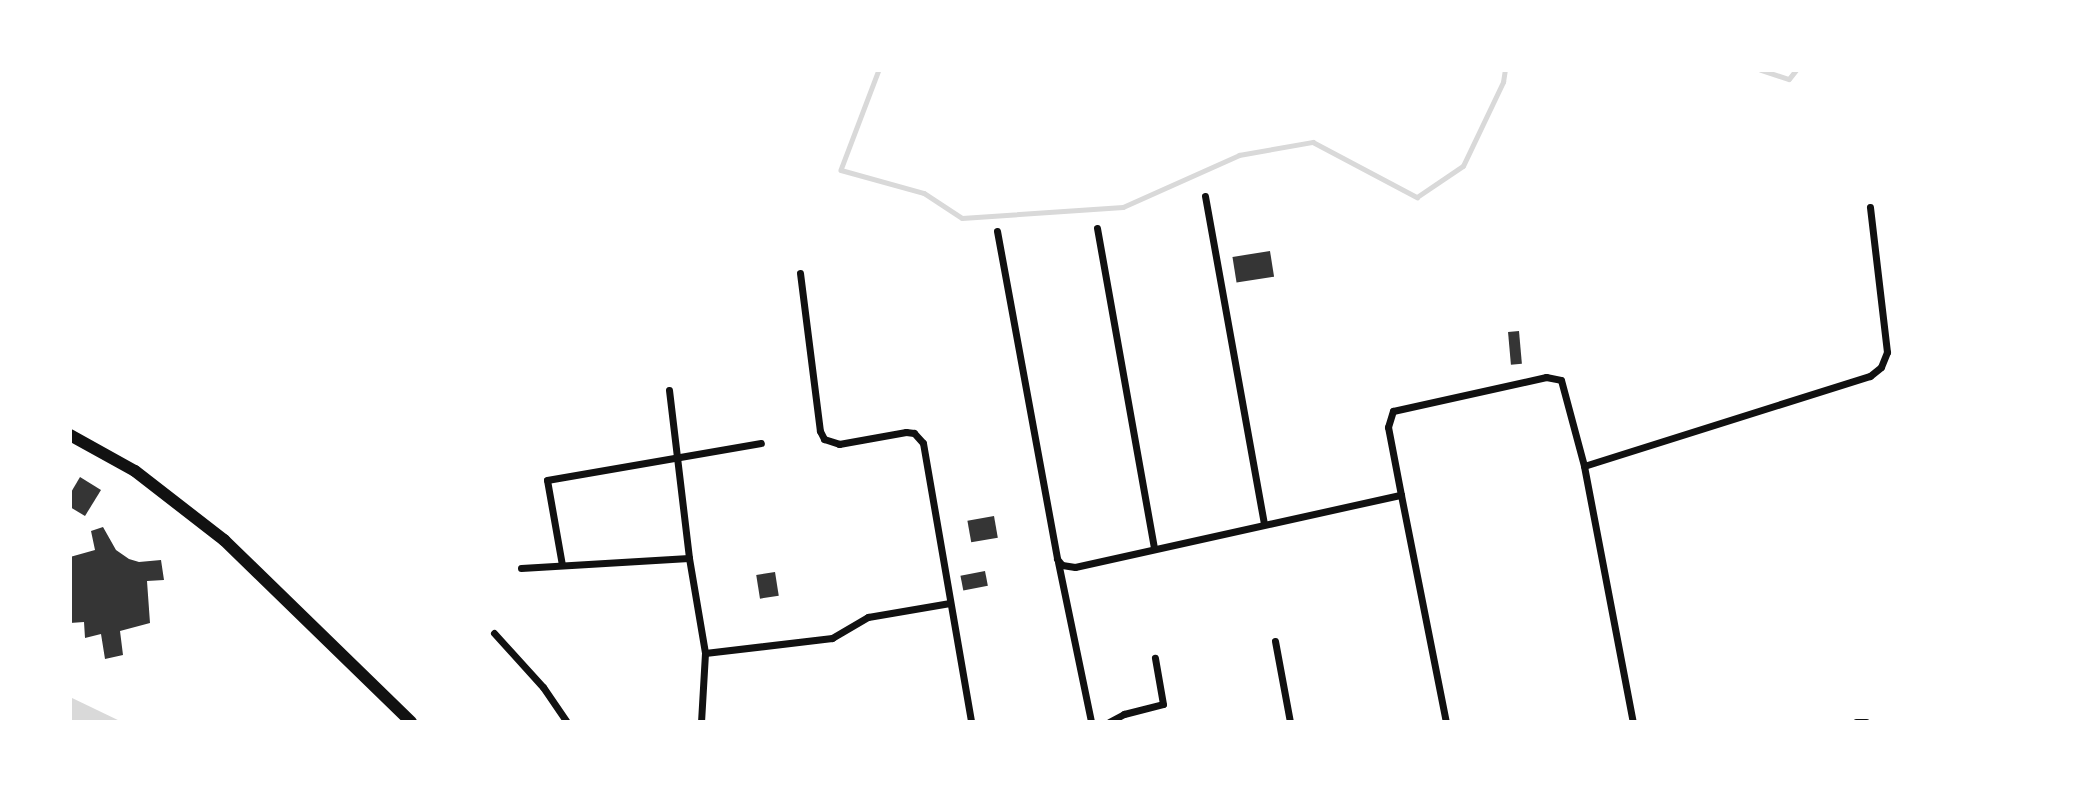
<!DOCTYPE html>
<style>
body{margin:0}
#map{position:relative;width:2079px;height:792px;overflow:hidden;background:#fff;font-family:Literata,serif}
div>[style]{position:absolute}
.water>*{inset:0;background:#d9d9d9}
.stream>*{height:4.5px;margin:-2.25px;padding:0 2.25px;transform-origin:2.25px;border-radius:2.25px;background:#d9d9d9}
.building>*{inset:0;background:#353535;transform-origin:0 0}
.minor>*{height:7px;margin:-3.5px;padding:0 3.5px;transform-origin:3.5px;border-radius:3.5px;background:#111}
.primary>*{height:12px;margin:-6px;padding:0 6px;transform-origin:6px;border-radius:6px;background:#111}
span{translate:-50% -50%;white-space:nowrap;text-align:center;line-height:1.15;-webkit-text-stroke:7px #fff;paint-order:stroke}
.frame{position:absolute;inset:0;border:72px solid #fff;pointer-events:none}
</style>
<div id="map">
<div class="water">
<div style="clip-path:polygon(70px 697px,122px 722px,70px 722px)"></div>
</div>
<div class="stream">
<div style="left:879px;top:70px;width:107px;rotate:110.8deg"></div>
<div style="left:841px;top:170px;width:86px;rotate:15.5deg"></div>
<div style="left:924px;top:193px;width:45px;rotate:33.3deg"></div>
<div style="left:962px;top:218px;width:161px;rotate:-3.9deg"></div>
<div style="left:1123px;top:207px;width:127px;rotate:-24.1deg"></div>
<div style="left:1239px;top:155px;width:75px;rotate:-10deg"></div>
<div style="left:1313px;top:142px;width:118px;rotate:27.9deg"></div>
<div style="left:1417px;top:197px;width:55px;rotate:-34deg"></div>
<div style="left:1463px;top:166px;width:93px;rotate:-64.5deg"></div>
<div style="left:1503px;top:82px;width:12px;rotate:-81deg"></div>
<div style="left:1572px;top:70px;width:4px"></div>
<div style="left:1761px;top:70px;width:29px;rotate:18deg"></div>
<div style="left:1789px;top:79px;width:11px;rotate:-52deg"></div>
</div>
<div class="building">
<div style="left:1270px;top:251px;width:26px;height:38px;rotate:81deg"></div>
<div style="left:1519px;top:331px;width:33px;height:11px;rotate:85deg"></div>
<div style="clip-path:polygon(80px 477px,101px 490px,85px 516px,70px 507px,70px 494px)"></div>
<div style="left:994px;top:516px;width:22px;height:27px;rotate:80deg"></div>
<div style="clip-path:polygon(103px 527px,116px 550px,129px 559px,139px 562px,161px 560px,164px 580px,147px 581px,150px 623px,120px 631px,123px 655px,105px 659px,101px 634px,85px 638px,84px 622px,70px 623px,70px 557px,95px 550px,91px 531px)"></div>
<div style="left:985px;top:571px;width:15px;height:25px;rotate:79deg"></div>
<div style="left:775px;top:572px;width:24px;height:19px;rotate:81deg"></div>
</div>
<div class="minor">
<div style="left:1205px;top:196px;width:333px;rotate:79.8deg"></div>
<div style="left:1097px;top:228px;width:325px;rotate:79.9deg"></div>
<div style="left:997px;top:231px;width:333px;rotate:79.6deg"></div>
<div style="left:1057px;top:559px;width:8px;rotate:50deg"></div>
<div style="left:1062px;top:565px;width:13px;rotate:9deg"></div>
<div style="left:1075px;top:567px;width:334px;rotate:-12.5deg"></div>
<div style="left:1401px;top:495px;width:231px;rotate:78.8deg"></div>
<div style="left:800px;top:273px;width:159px;rotate:82.8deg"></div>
<div style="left:820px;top:431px;width:9px;rotate:63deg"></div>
<div style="left:824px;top:439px;width:16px;rotate:18deg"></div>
<div style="left:839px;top:444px;width:68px;rotate:-10.2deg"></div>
<div style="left:906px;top:432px;width:8px;rotate:7deg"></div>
<div style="left:914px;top:433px;width:13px;rotate:48deg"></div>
<div style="left:923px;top:443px;width:283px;rotate:80.2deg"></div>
<div style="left:669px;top:390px;width:169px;rotate:83.2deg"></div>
<div style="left:689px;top:558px;width:96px;rotate:80.4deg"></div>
<div style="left:705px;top:653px;width:69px;rotate:93.3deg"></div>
<div style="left:1584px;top:466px;width:300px;rotate:-17.5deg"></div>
<div style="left:1870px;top:376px;width:14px;rotate:-39deg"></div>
<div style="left:1881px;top:367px;width:16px;rotate:-68deg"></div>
<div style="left:1887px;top:352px;width:146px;rotate:-96.7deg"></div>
<div style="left:1401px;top:495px;width:69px;rotate:-100.8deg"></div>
<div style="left:1388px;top:427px;width:17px;rotate:-73deg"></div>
<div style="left:1393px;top:411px;width:157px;rotate:-12.5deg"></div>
<div style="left:1546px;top:377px;width:15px;rotate:11deg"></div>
<div style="left:1561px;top:380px;width:89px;rotate:75deg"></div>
<div style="left:1584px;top:466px;width:261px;rotate:79.2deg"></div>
<div style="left:1058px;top:562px;width:163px;rotate:78.3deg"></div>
<div style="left:562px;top:565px;width:86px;rotate:-100deg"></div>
<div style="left:547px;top:480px;width:217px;rotate:-9.8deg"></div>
<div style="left:521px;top:568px;width:168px;rotate:-3.4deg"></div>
<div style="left:494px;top:633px;width:73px;rotate:47.8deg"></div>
<div style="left:543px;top:687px;width:42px;rotate:55.6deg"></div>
<div style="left:1275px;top:641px;width:82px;rotate:79.5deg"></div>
<div style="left:705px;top:653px;width:128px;rotate:-6.7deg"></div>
<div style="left:832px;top:638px;width:42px;rotate:-30.3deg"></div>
<div style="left:868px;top:617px;width:83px;rotate:-9.7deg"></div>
<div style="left:1109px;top:722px;width:17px;rotate:-28deg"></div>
<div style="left:1124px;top:714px;width:40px;rotate:-14.4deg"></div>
<div style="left:1163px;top:704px;width:47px;rotate:-99.9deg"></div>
<div style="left:1856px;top:722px;width:10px"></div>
</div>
<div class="primary">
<div style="left:70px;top:435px;width:74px;rotate:29deg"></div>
<div style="left:135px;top:471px;width:113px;rotate:37.8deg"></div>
<div style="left:224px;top:540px;width:261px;rotate:44.2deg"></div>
</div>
<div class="frame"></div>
</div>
